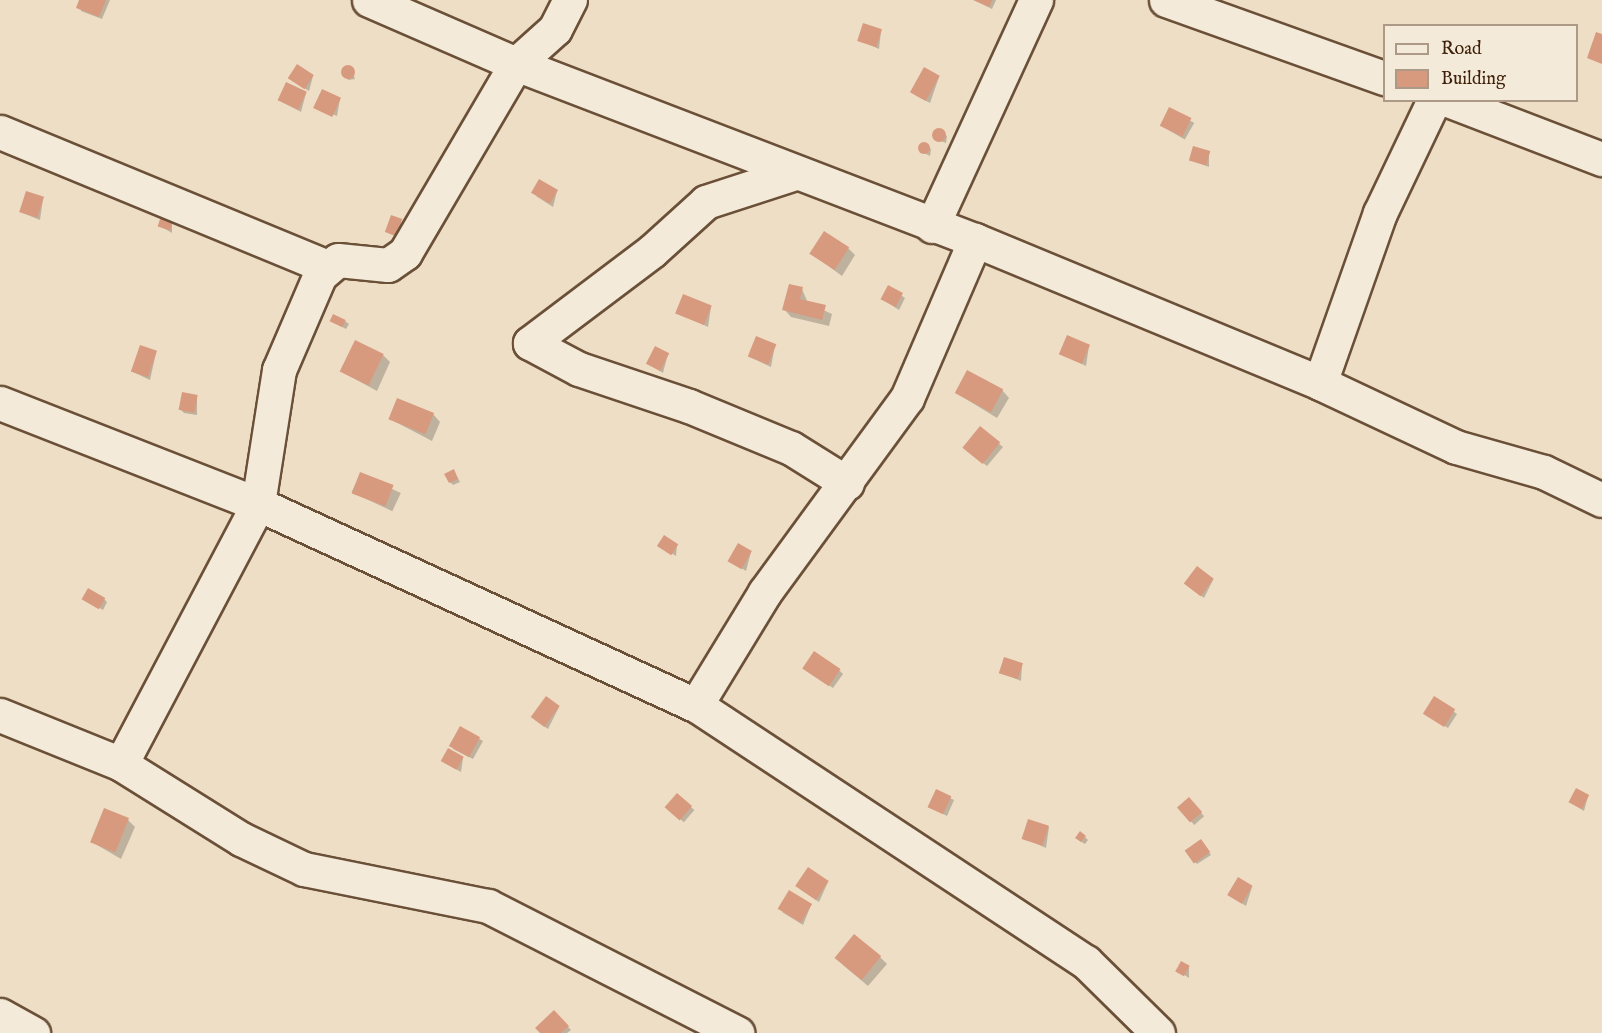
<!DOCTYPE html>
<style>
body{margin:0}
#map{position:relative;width:1602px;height:1033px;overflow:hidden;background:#eedec6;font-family:"IM FELL English",serif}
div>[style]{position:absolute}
.shadow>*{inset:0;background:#0003;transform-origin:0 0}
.building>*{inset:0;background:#d89a7e;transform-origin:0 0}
.round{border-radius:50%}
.roads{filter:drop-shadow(2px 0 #6b5038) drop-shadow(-2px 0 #6b5038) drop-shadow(0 2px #6b5038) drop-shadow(0 -2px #6b5038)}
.minor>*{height:33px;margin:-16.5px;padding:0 16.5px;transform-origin:16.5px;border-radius:16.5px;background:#f4eada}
span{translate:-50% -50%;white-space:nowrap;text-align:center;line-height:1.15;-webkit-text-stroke:4.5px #f4eada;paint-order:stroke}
.legend{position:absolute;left:1383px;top:24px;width:195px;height:78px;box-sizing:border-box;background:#f4eada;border:2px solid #ac9986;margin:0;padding:8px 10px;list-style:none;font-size:18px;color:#3f2008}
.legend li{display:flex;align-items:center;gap:12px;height:30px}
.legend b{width:30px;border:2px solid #ac9986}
</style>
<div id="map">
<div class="shadow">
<div style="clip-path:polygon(81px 0,110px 0,102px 19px,81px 11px)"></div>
<div style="clip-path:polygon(974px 0,996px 0,992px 9px)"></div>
<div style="clip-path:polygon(881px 31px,879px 49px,859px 40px)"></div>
<div style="clip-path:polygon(351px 68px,355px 79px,348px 80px,344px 70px)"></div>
<div style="clip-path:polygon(313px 76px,309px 91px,293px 81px)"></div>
<div style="clip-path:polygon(939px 77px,930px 103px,915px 95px)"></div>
<div style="clip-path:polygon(306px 93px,301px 112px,282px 102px)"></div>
<div style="clip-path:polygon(340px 99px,337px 116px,317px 108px)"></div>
<div style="left:1170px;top:109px;width:28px;height:19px;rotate:30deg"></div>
<div style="clip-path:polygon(936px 131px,947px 136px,946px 143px,935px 139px)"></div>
<div style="clip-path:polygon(921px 144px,931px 149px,930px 156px,920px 151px)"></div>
<div style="clip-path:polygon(1209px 152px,1209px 167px,1190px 160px)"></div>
<div style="clip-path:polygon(557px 191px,553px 207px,536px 196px)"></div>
<div style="clip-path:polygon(43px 199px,40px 220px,20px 212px)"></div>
<div style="clip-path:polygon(401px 220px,400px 238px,390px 234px,387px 231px)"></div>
<div style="clip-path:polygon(172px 221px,172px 233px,160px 226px)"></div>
<div style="clip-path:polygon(848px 248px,855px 255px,842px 276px,812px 254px)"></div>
<div style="clip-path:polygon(889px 287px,905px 298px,899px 310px,882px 299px)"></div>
<div style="clip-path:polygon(802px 289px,808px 303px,832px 314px,829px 326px,791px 317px,784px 309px)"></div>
<div style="clip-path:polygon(711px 307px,708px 327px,678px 313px)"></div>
<div style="clip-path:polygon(331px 321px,345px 321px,349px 324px,346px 329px)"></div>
<div style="clip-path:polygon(775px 345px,771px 367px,750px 357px)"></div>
<div style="clip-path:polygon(1089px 346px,1086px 366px,1061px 354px)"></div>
<div style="clip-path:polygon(156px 353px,150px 380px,131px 371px)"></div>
<div style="clip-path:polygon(668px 354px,663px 373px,647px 363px)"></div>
<div style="clip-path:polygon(383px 355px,390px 362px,377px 391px,342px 372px)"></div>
<div style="clip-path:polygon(1002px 390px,1009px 398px,997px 418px,956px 393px)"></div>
<div style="clip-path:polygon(197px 396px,197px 415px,184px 413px,181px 410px)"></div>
<div style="clip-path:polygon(433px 414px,440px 422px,432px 441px,390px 419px)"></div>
<div style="clip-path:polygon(980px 428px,1003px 447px,987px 466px,968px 451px)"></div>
<div style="clip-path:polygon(454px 471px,460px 482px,453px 485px,450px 482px)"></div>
<div style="left:360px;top:474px;width:45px;height:20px;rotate:25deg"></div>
<div style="clip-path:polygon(677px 545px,676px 556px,660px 546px)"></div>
<div style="clip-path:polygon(751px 552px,746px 571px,733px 563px)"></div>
<div style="clip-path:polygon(1213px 580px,1204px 598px,1188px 586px)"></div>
<div style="clip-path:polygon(84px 599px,104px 599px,107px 602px,103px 610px)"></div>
<div style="clip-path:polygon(1022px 665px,1021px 681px,1000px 672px)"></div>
<div style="clip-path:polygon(807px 671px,840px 671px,843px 674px,833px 688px)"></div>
<div style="clip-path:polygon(1435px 699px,1457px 714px,1448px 728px,1429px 717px)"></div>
<div style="clip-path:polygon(559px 707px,548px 729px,535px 720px)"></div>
<div style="clip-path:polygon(460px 728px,483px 741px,473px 759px,453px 749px)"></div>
<div style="clip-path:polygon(463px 758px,461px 772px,442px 761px)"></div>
<div style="clip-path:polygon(936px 791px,954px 800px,947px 816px,930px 807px)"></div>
<div style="left:677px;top:795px;width:23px;height:16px;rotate:41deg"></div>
<div style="clip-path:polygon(1588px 796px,1584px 811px,1570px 802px)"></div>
<div style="left:1189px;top:799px;width:23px;height:13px;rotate:49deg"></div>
<div style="clip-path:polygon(128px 820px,135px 827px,121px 859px,92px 842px)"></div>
<div style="clip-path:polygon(1049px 827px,1046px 848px,1023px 838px)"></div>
<div style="clip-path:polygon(1085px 837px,1088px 840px,1085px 844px,1080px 841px)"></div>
<div style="clip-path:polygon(1204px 844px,1211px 855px,1197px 864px,1194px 861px)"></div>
<div style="clip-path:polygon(828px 882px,819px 902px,800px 889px)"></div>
<div style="clip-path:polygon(1252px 887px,1246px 906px,1229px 895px)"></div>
<div style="clip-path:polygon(811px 905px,803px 925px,782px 912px)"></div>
<div style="clip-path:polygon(880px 957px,887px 964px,868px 986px,843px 965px)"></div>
<div style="clip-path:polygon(1189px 967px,1189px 978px,1178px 971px)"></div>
<div style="clip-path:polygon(554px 1012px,571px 1030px,567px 1033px,542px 1033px)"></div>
</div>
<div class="building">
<div style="clip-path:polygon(79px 0,106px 0,99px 17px,76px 8px)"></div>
<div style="clip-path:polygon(973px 0,992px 0,989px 7px)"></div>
<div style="left:863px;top:23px;width:20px;height:19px;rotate:18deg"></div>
<div style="clip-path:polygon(1596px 32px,1602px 34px,1602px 64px,1587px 58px)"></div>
<div style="left:297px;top:64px;width:20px;height:17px;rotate:33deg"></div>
<div class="round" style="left:341px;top:65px;width:14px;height:14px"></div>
<div style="left:924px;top:67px;width:18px;height:29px;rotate:29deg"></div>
<div style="left:286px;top:82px;width:23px;height:20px;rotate:25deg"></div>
<div style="left:322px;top:89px;width:21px;height:21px;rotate:25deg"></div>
<div style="left:1169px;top:107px;width:25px;height:21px;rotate:26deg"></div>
<div class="round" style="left:932px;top:128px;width:14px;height:14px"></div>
<div class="round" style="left:918px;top:142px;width:12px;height:12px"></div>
<div style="left:1193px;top:146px;width:18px;height:15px;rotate:16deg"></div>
<div style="left:539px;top:179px;width:22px;height:16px;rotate:30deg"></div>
<div style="left:26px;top:191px;width:19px;height:22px;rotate:18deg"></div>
<div style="left:391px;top:215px;width:12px;height:18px;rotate:20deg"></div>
<div style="left:161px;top:216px;width:13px;height:11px;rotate:18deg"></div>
<div style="left:824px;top:231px;width:30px;height:27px;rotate:33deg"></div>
<div style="clip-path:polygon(789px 284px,803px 287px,800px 299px,826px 305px,822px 320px,782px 310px)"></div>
<div style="left:888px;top:285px;width:17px;height:16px;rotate:28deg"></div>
<div style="left:683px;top:294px;width:31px;height:21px;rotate:22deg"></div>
<div style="left:333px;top:314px;width:14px;height:8px;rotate:25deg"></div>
<div style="left:1067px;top:335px;width:25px;height:21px;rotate:23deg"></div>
<div style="left:756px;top:336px;width:22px;height:22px;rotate:22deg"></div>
<div style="left:355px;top:340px;width:32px;height:35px;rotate:26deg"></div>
<div style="left:140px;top:345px;width:18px;height:28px;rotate:19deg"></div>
<div style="left:655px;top:346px;width:16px;height:20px;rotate:27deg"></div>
<div style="left:967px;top:370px;width:41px;height:26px;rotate:28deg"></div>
<div style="left:182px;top:392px;width:16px;height:18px;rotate:11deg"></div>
<div style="left:397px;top:398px;width:40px;height:23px;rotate:22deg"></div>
<div style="left:980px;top:426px;width:26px;height:28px;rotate:39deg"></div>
<div style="clip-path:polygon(454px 469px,458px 479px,449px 483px,444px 474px)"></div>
<div style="left:360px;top:472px;width:36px;height:23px;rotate:21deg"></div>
<div style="left:664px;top:535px;width:17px;height:13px;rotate:33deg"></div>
<div style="left:738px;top:543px;width:16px;height:21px;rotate:30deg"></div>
<div style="left:1197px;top:566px;width:21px;height:22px;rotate:37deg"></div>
<div style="left:88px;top:588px;width:20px;height:13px;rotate:30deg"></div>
<div style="left:814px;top:651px;width:32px;height:21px;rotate:34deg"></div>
<div style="left:1004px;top:657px;width:20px;height:17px;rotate:18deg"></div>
<div style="left:546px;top:696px;width:17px;height:26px;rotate:36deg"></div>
<div style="left:1434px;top:696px;width:25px;height:21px;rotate:32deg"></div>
<div style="left:460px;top:726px;width:23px;height:23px;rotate:29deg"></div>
<div style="left:448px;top:748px;width:18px;height:15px;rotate:29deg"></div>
<div style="left:1576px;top:788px;width:15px;height:16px;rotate:28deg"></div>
<div style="left:936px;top:789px;width:17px;height:20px;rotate:25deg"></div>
<div style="left:677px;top:793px;width:20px;height:19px;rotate:41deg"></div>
<div style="left:1189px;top:797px;width:20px;height:16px;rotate:49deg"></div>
<div style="left:104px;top:808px;width:27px;height:37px;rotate:22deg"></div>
<div style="left:1028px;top:819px;width:22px;height:21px;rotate:18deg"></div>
<div style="clip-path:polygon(1080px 831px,1086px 836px,1081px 842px,1075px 838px)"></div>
<div style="left:1201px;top:839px;width:16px;height:20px;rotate:55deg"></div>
<div style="left:808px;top:867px;width:25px;height:23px;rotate:34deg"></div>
<div style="left:1238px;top:877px;width:17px;height:21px;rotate:31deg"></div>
<div style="left:789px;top:890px;width:27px;height:22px;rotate:31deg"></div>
<div style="left:854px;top:934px;width:35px;height:31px;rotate:39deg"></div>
<div style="left:1181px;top:961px;width:10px;height:12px;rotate:29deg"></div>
<div style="clip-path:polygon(554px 1010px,569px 1026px,561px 1033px,540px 1033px,535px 1028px)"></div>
</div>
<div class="roads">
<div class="minor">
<div style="left:369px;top:0;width:160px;rotate:23.5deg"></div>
<div style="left:516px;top:64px;width:492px;rotate:21deg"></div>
<div style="left:975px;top:240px;width:373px;rotate:22.5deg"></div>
<div style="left:1320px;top:383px;width:150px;rotate:25.2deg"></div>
<div style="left:1456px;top:447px;width:91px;rotate:15.9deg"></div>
<div style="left:1544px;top:472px;width:64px;rotate:25.8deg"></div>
<div style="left:1166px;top:0;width:232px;rotate:19.7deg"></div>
<div style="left:1448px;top:100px;width:165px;rotate:21deg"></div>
<div style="left:0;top:132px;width:354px;rotate:22.4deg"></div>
<div style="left:795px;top:173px;width:94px;rotate:162deg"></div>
<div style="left:706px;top:202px;width:73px;rotate:137.8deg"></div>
<div style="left:652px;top:251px;width:153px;rotate:143deg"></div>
<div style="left:530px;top:343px;width:55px;rotate:28deg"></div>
<div style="left:579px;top:369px;width:116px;rotate:18.6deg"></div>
<div style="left:689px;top:406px;width:110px;rotate:22.4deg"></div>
<div style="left:791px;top:448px;width:66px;rotate:32deg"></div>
<div style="left:932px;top:226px;width:249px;rotate:-65.3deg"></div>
<div style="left:1320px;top:383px;width:180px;rotate:-70.6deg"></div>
<div style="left:1380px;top:213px;width:125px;rotate:-64.5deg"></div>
<div style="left:0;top:403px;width:277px;rotate:21.4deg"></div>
<div style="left:258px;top:504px;width:482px;rotate:24.7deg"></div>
<div style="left:696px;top:705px;width:467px;rotate:33.4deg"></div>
<div style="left:1086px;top:962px;width:101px;rotate:44.6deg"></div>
<div style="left:696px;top:705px;width:132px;rotate:-58.6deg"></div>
<div style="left:765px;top:592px;width:240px;rotate:-53.8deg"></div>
<div style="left:907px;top:398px;width:172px;rotate:-66.7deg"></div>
<div style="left:0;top:715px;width:131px;rotate:22deg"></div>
<div style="left:121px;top:764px;width:142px;rotate:32deg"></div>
<div style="left:241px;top:839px;width:70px;rotate:25.5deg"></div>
<div style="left:304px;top:869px;width:188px;rotate:11.4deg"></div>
<div style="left:488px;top:906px;width:280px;rotate:27deg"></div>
<div style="left:121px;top:764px;width:294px;rotate:-62.2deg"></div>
<div style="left:258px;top:504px;width:136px;rotate:-81.1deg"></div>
<div style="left:279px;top:370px;width:103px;rotate:-66.7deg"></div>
<div style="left:320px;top:275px;width:23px;rotate:-40deg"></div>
<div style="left:338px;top:260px;width:50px;rotate:5.7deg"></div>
<div style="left:388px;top:265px;width:21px;rotate:-35deg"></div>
<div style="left:405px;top:253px;width:219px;rotate:-59.6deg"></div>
<div style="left:516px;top:64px;width:52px;rotate:-41.9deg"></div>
<div style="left:555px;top:29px;width:33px;rotate:-63deg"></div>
<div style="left:0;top:1015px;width:38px;rotate:29deg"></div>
</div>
</div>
<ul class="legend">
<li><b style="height:8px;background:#f4eada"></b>Road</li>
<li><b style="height:16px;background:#d89a7e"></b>Building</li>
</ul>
</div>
